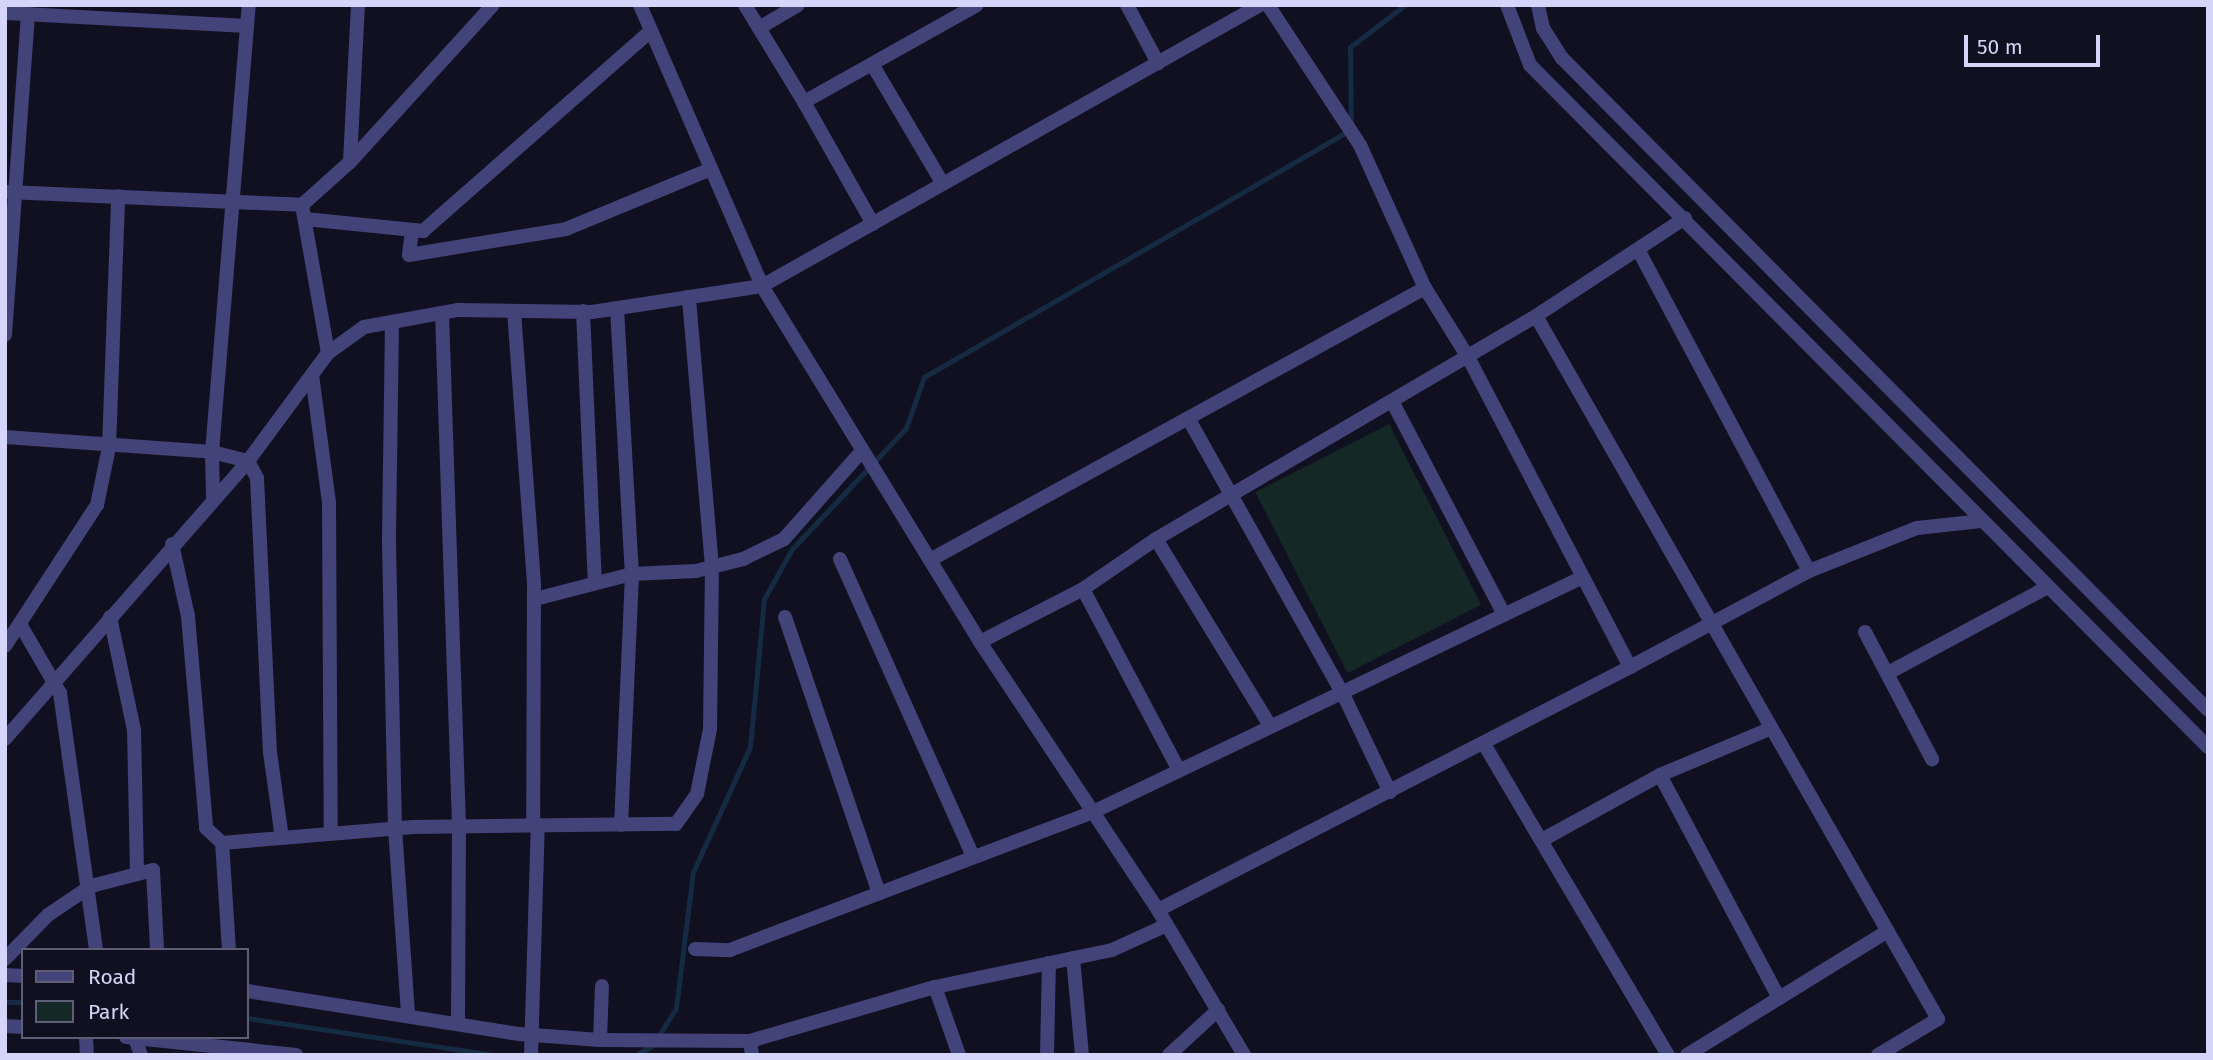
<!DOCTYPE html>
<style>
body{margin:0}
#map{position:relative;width:2213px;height:1060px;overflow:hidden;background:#111020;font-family:"Fira Sans",sans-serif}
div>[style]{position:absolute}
.green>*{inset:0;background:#142926;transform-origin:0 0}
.stream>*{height:5px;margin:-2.5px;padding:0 2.5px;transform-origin:2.5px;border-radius:2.5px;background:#152b44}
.minor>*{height:14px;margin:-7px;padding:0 7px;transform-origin:7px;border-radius:7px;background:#414379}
.tertiary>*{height:14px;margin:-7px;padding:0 7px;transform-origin:7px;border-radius:7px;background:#414379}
span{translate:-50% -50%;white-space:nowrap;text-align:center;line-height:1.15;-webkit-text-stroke:6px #111020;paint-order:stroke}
.frame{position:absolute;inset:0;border:7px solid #d5d4f9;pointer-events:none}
.legend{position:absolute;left:21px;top:948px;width:228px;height:91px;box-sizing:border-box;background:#111020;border:2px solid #5f5e77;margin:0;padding:9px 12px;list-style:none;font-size:21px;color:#d5d4f9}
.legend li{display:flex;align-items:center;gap:14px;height:35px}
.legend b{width:35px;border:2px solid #5f5e77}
.scale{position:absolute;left:1964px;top:35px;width:136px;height:32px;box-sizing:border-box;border:4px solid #d5d4f9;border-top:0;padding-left:9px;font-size:21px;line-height:24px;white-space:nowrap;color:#d5d4f9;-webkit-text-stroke:5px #111020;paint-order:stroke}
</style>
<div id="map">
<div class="green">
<div style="left:1389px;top:424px;width:203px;height:150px;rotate:63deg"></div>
</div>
<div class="stream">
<div style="left:5px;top:1002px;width:18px"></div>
<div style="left:247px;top:1018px;width:251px;rotate:8.5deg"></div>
<div style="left:658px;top:1037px;width:34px;rotate:-58deg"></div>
<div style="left:676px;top:1008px;width:137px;rotate:-82.9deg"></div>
<div style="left:693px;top:872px;width:137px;rotate:-65.5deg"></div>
<div style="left:750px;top:747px;width:149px;rotate:-84.6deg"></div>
<div style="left:764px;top:599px;width:57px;rotate:-60.8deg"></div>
<div style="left:792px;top:549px;width:166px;rotate:-46.7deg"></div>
<div style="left:906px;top:428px;width:54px;rotate:-70.6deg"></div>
<div style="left:924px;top:377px;width:494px;rotate:-30.1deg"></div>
<div style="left:1351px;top:129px;width:82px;rotate:-90.7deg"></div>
<div style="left:1350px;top:47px;width:69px;rotate:-37.4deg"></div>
<div style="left:636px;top:1055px;width:20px;rotate:-30deg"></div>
</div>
<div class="minor">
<div style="left:640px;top:5px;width:306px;rotate:66.5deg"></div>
<div style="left:762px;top:286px;width:572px;rotate:-29.43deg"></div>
<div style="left:745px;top:5px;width:114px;rotate:58.7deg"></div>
<div style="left:804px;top:102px;width:198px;rotate:-29.3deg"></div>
<div style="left:1127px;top:5px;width:66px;rotate:61.9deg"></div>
<div style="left:1268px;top:5px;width:168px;rotate:56.7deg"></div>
<div style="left:1360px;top:145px;width:157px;rotate:65.6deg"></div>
<div style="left:5px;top:13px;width:242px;rotate:3.1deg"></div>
<div style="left:759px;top:28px;width:45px;rotate:-30.5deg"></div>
<div style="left:872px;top:64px;width:139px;rotate:59.4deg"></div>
<div style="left:804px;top:102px;width:140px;rotate:60.5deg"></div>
<div style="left:350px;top:162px;width:212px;rotate:-47.7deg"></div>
<div style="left:7px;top:192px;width:295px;rotate:2.5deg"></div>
<div style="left:1685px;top:218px;width:178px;rotate:146.7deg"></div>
<div style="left:1536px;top:316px;width:810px;rotate:60.24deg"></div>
<div style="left:1938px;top:1019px;width:70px;rotate:149deg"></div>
<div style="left:305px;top:219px;width:119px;rotate:5.8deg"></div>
<div style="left:423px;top:231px;width:303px;rotate:-41.3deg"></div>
<div style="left:412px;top:230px;width:25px;rotate:97deg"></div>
<div style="left:409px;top:255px;width:159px;rotate:-9.4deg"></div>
<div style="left:566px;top:229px;width:157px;rotate:-22.5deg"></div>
<div style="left:617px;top:308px;width:266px;rotate:86.8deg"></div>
<div style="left:632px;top:574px;width:64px;rotate:-2.7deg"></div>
<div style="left:696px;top:571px;width:49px;rotate:-14.3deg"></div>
<div style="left:743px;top:559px;width:46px;rotate:-26deg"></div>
<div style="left:784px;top:539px;width:116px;rotate:-48.5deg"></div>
<div style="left:514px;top:311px;width:275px;rotate:85.8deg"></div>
<div style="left:534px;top:585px;width:241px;rotate:90.2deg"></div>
<div style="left:583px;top:311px;width:272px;rotate:87.5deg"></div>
<div style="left:442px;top:313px;width:513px;rotate:88.1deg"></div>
<div style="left:459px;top:826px;width:198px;rotate:90.3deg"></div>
<div style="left:392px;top:322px;width:221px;rotate:90.8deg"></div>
<div style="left:389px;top:543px;width:285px;rotate:88.8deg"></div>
<div style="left:395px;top:828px;width:188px;rotate:86deg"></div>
<div style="left:5px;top:335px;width:322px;rotate:-85.9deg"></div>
<div style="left:328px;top:353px;width:150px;rotate:-100deg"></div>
<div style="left:302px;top:205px;width:64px;rotate:-41.9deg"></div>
<div style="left:350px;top:162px;width:157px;rotate:-87.1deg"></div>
<div style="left:312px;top:375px;width:128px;rotate:82.4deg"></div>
<div style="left:329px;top:502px;width:331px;rotate:89.7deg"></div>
<div style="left:1392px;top:401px;width:241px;rotate:62.3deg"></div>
<div style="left:1188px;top:418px;width:314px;rotate:60.7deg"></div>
<div style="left:1342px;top:692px;width:111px;rotate:64.4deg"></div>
<div style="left:5px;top:437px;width:208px;rotate:4.1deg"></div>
<div style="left:212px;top:452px;width:37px;rotate:14deg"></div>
<div style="left:248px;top:461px;width:19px;rotate:62deg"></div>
<div style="left:257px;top:478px;width:274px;rotate:87.3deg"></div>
<div style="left:270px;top:752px;width:87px;rotate:82.1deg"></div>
<div style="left:213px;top:496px;width:44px;rotate:-91.3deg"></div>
<div style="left:212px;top:452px;width:449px;rotate:-85.3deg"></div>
<div style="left:1156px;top:539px;width:219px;rotate:58.6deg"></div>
<div style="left:172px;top:544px;width:74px;rotate:77.5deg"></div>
<div style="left:188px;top:616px;width:213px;rotate:85.1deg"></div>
<div style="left:206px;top:828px;width:22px;rotate:43deg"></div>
<div style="left:840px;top:559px;width:326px;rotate:65.9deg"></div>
<div style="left:930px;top:560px;width:565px;rotate:-28.79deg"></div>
<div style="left:1425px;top:288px;width:81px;rotate:58.1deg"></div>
<div style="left:1468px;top:357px;width:350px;rotate:62.4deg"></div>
<div style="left:1630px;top:667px;width:203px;rotate:-28.2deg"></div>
<div style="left:1809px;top:571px;width:362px;rotate:-118deg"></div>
<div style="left:1809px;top:571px;width:116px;rotate:-21.7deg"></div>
<div style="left:1917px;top:528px;width:64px;rotate:-6.2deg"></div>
<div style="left:1083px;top:589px;width:205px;rotate:62.1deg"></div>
<div style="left:535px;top:599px;width:100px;rotate:-14.5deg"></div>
<div style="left:632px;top:574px;width:251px;rotate:92.5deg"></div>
<div style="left:110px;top:617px;width:116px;rotate:78deg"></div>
<div style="left:134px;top:730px;width:144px;rotate:88.8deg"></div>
<div style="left:785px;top:617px;width:292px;rotate:71.2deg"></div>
<div style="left:20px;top:624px;width:80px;rotate:59.9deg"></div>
<div style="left:60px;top:693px;width:260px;rotate:82deg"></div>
<div style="left:1865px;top:632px;width:144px;rotate:62.2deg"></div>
<div style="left:980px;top:642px;width:116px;rotate:-27.2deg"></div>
<div style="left:1083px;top:589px;width:88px;rotate:-34.4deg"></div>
<div style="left:1156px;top:539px;width:441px;rotate:-30.4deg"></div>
<div style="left:5px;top:646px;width:168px;rotate:-56.9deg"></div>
<div style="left:97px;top:505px;width:59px;rotate:-78.3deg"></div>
<div style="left:109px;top:447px;width:251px;rotate:-87.9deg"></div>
<div style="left:1888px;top:673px;width:182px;rotate:-28.3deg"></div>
<div style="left:5px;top:739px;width:369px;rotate:-48.8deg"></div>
<div style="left:248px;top:461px;width:134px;rotate:-53.5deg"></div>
<div style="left:328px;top:353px;width:44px;rotate:-35.8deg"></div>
<div style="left:364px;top:327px;width:96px;rotate:-10.3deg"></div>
<div style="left:458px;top:310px;width:134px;rotate:0.9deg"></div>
<div style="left:592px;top:312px;width:172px;rotate:-8.7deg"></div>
<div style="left:762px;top:286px;width:417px;rotate:58.5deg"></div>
<div style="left:980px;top:642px;width:322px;rotate:56.4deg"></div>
<div style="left:1158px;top:910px;width:169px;rotate:59.3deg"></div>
<div style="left:1484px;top:744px;width:361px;rotate:59.4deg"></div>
<div style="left:1660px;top:775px;width:121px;rotate:-22.8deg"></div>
<div style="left:1542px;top:840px;width:135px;rotate:-28.8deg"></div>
<div style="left:1660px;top:775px;width:253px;rotate:61.9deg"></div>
<div style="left:1158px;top:910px;width:531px;rotate:-27.24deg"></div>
<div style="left:695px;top:949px;width:35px;rotate:2deg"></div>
<div style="left:730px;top:950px;width:388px;rotate:-20.8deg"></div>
<div style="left:1093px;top:812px;width:543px;rotate:-25.62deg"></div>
<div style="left:229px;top:950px;width:107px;rotate:-93.7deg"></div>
<div style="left:222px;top:843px;width:192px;rotate:-4.8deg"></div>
<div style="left:413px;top:827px;width:263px;rotate:-0.7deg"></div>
<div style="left:676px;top:824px;width:37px;rotate:-55deg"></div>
<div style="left:697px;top:794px;width:66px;rotate:-78.7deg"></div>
<div style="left:710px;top:729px;width:162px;rotate:-89.3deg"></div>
<div style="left:712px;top:567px;width:271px;rotate:-94.9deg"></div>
<div style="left:1073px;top:958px;width:97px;rotate:84.7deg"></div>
<div style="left:5px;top:959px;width:62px;rotate:-45.7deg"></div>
<div style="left:48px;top:915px;width:52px;rotate:-34deg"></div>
<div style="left:91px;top:886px;width:64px;rotate:-14.5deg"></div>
<div style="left:153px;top:870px;width:80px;rotate:87.1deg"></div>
<div style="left:5px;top:975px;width:18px;rotate:3deg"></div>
<div style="left:247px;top:991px;width:276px;rotate:9deg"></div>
<div style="left:520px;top:1034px;width:80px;rotate:4.3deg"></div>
<div style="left:600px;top:1040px;width:54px;rotate:-87.9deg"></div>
<div style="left:5px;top:1026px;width:18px;rotate:3deg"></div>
<div style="left:86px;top:1037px;width:18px;rotate:87deg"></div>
<div style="left:126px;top:1037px;width:171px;rotate:6deg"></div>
<div style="left:135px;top:1038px;width:18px;rotate:71deg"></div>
<div style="left:600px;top:1040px;width:150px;rotate:0.4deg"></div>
<div style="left:531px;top:1055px;width:230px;rotate:-88.3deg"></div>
<div style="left:752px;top:1055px;width:14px;rotate:-98deg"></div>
<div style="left:750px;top:1041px;width:193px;rotate:-16.3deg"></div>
<div style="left:959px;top:1055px;width:72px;rotate:-109.4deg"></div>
<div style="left:935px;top:987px;width:181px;rotate:-11.8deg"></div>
<div style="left:1112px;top:950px;width:60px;rotate:-24.4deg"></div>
<div style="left:1047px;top:1055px;width:92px;rotate:-88.8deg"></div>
<div style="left:1169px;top:1055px;width:67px;rotate:-42.6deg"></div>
<div style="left:1687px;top:1055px;width:236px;rotate:-31.7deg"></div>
</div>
<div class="tertiary">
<div style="left:1507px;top:5px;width:64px;rotate:69deg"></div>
<div style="left:1530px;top:65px;width:962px;rotate:45.17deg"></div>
<div style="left:1538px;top:5px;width:24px;rotate:78deg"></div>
<div style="left:1543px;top:28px;width:36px;rotate:58deg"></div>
<div style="left:1562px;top:58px;width:918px;rotate:45.26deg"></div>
</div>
<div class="frame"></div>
<ul class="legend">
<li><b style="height:9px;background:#414379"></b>Road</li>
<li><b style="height:19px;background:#142926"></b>Park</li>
</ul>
<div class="scale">50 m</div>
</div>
